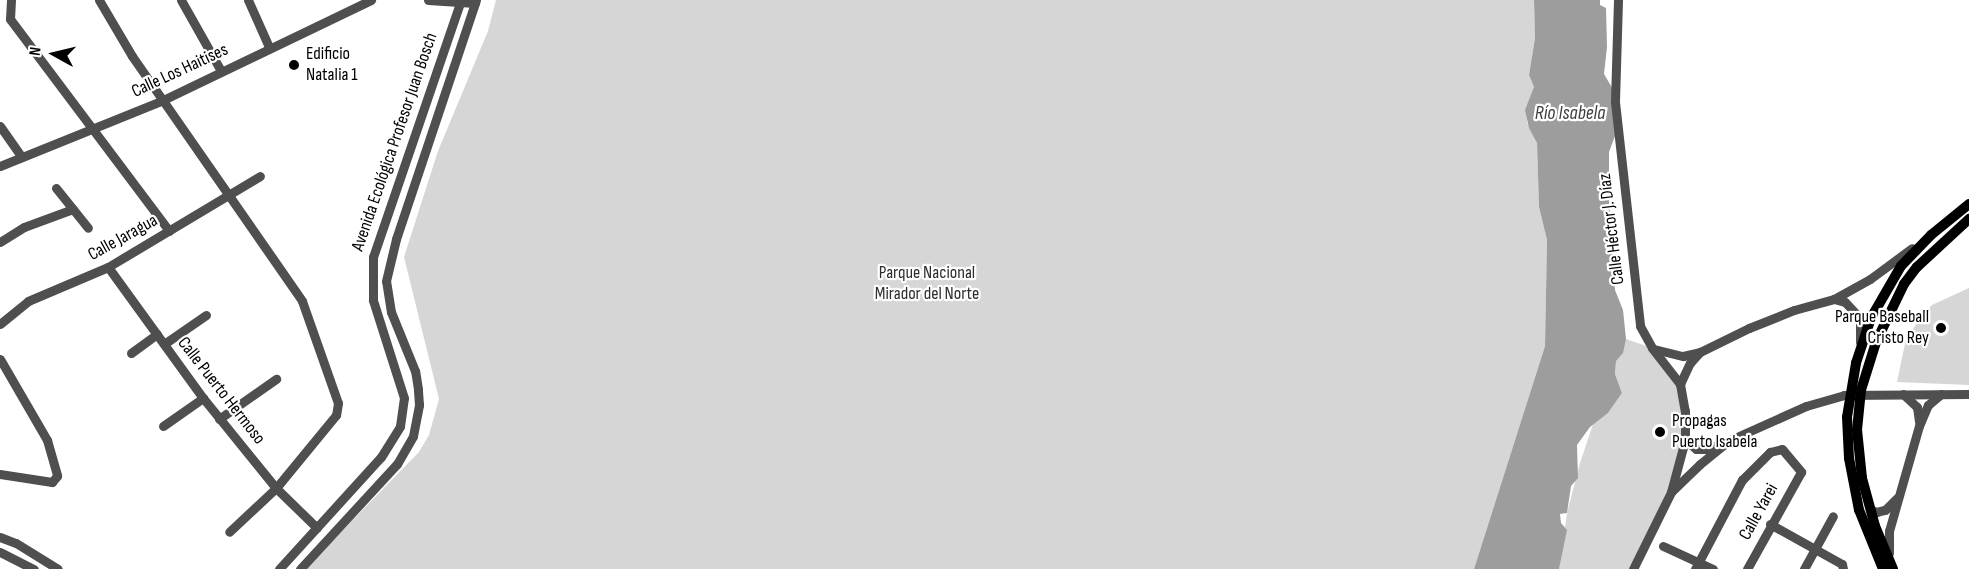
<!DOCTYPE html>
<meta charset="utf-8">
<style>
body{margin:0}
#map{position:relative;width:1969px;height:569px;overflow:hidden;background:#fff;font-family:"Sofia Sans Condensed",sans-serif}
div>[style]{position:absolute}
.green>*{inset:0;background:#d6d6d6}
.water>*{inset:0;background:#9d9d9d}
.minor>*{height:9px;margin:-4.5px;padding:0 4.5px;transform-origin:4.5px;border-radius:4.5px;background:#4f4f4f}
.major>*{height:10px;margin:-5px;padding:0 5px;transform-origin:5px;border-radius:5px;background:#000}
.dots>*{width:16px;height:16px;translate:-50% -50%;box-sizing:border-box;border:3px solid #fff;border-radius:50%}
span{translate:-50% -50%;white-space:nowrap;text-align:center;line-height:1.15;-webkit-text-stroke:4.5px #fff;paint-order:stroke}
.poi-label{font-size:18px;color:#000}
.left{translate:0 -50%;text-align:left}
.right{translate:-100% -50%;text-align:right}
.street-label{font-size:18px;color:#000}
.park-label{font-size:18px;color:#2d2d2d}
.water-label{font-size:20px;color:#3e3e3e;font-style:italic}
.north{position:absolute;left:24px;top:24px;width:60px;height:60px;-webkit-text-stroke:4px #fff;paint-order:stroke;rotate:278deg;font-size:16px;font-weight:700;line-height:24px;text-align:center;color:#000}
.north::after{content:'';display:block;margin:auto;width:21px;height:27px;background:#000;clip-path:polygon(50% 0,100% 100%,50% 72%,0 100%)}
</style>
<div id="map">
<div class="green">
<div style="clip-path:polygon(496px 0,1534px 0,1535px 38px,1529px 75px,1534px 87px,1527px 122px,1537px 143px,1539px 207px,1547px 240px,1545px 346px,1474px 569px,305px 569px,419px 452px,429px 435px,439px 399px,404px 257px,438px 151px,488px 31px)"></div>
<div style="clip-path:polygon(1969px 288px,1969px 385px,1897px 382px,1906px 339px,1921px 317px,1932px 305px)"></div>
<div style="clip-path:polygon(1626px 339px,1652px 348px,1680px 384px,1685px 440px,1671px 492px,1633px 569px,1559px 569px,1567px 513px,1580px 463px,1593px 424px,1608px 413px,1622px 393px,1615px 374px,1616px 360px)"></div>
</div>
<div class="water">
<div style="clip-path:polygon(1534px 0,1600px 0,1600px 5px,1606px 8px,1607px 47px,1604px 74px,1614px 91px,1615px 136px,1609px 152px,1609px 200px,1615px 290px,1623px 310px,1626px 339px,1623px 353px,1616px 361px,1615px 374px,1622px 393px,1608px 413px,1590px 427px,1577px 445px,1578px 478px,1571px 486px,1567px 513px,1560px 514px,1561px 523px,1567px 530px,1559px 569px,1474px 569px,1545px 346px,1547px 240px,1539px 207px,1537px 143px,1529px 128px,1525px 110px,1534px 87px,1529px 75px,1535px 38px)"></div>
</div>
<div class="minor">
<div style="left:11px;top:0;width:19px;rotate:93deg"></div>
<div style="left:10px;top:19px;width:265px;rotate:53.1deg"></div>
<div style="left:99px;top:0;width:65px;rotate:59.5deg"></div>
<div style="left:132px;top:56px;width:298px;rotate:55.2deg"></div>
<div style="left:302px;top:301px;width:108px;rotate:70.6deg"></div>
<div style="left:338px;top:403px;width:12px;rotate:99deg"></div>
<div style="left:336px;top:415px;width:94px;rotate:129.4deg"></div>
<div style="left:276px;top:488px;width:64px;rotate:136.9deg"></div>
<div style="left:181px;top:0;width:81px;rotate:60.6deg"></div>
<div style="left:248px;top:0;width:51px;rotate:65.9deg"></div>
<div style="left:428px;top:0;width:47px;rotate:3.7deg"></div>
<div style="left:1618px;top:0;width:102px;rotate:91.7deg"></div>
<div style="left:1615px;top:102px;width:225px;rotate:83.6deg"></div>
<div style="left:1640px;top:326px;width:25px;rotate:61deg"></div>
<div style="left:1652px;top:348px;width:46px;rotate:52.1deg"></div>
<div style="left:1680px;top:384px;width:27px;rotate:80deg"></div>
<div style="left:1685px;top:411px;width:29px;rotate:90deg"></div>
<div style="left:1685px;top:440px;width:54px;rotate:105.1deg"></div>
<div style="left:0;top:126px;width:38px;rotate:55deg"></div>
<div style="left:0;top:166px;width:176px;rotate:-22deg"></div>
<div style="left:163px;top:100px;width:231px;rotate:-25.7deg"></div>
<div style="left:56px;top:188px;width:51px;rotate:51.3deg"></div>
<div style="left:0;top:242px;width:28px;rotate:-32deg"></div>
<div style="left:24px;top:227px;width:52px;rotate:-20.2deg"></div>
<div style="left:108px;top:267px;width:162px;rotate:54.1deg"></div>
<div style="left:203px;top:398px;width:116px;rotate:51deg"></div>
<div style="left:276px;top:488px;width:57px;rotate:44.3deg"></div>
<div style="left:1834px;top:299px;width:11px;rotate:15deg"></div>
<div style="left:1845px;top:302px;width:22px;rotate:47deg"></div>
<div style="left:1860px;top:318px;width:24px;rotate:90deg"></div>
<div style="left:0;top:324px;width:36px;rotate:-39deg"></div>
<div style="left:28px;top:301px;width:87px;rotate:-23deg"></div>
<div style="left:108px;top:267px;width:177px;rotate:-30.9deg"></div>
<div style="left:164px;top:344px;width:51px;rotate:-34.6deg"></div>
<div style="left:1654px;top:349px;width:30px;rotate:14deg"></div>
<div style="left:1683px;top:356px;width:17px;rotate:-13deg"></div>
<div style="left:131px;top:353px;width:32px;rotate:-36deg"></div>
<div style="left:0;top:359px;width:94px;rotate:59.9deg"></div>
<div style="left:47px;top:440px;width:37px;rotate:74deg"></div>
<div style="left:57px;top:476px;width:8px;rotate:130deg"></div>
<div style="left:52px;top:482px;width:53px;rotate:-171.3deg"></div>
<div style="left:1680px;top:384px;width:23px;rotate:-65deg"></div>
<div style="left:1690px;top:363px;width:15px;rotate:-48deg"></div>
<div style="left:1700px;top:352px;width:55px;rotate:-26.1deg"></div>
<div style="left:1749px;top:328px;width:48px;rotate:-21.8deg"></div>
<div style="left:1794px;top:310px;width:41px;rotate:-15.4deg"></div>
<div style="left:1834px;top:299px;width:41px;rotate:-29.1deg"></div>
<div style="left:1870px;top:279px;width:52px;rotate:-36.4deg"></div>
<div style="left:1903px;top:394px;width:19px;rotate:43deg"></div>
<div style="left:1917px;top:407px;width:15px;rotate:82deg"></div>
<div style="left:219px;top:419px;width:70px;rotate:-35.1deg"></div>
<div style="left:163px;top:426px;width:49px;rotate:-35deg"></div>
<div style="left:1685px;top:440px;width:14px;rotate:39deg"></div>
<div style="left:1696px;top:449px;width:10px"></div>
<div style="left:1706px;top:449px;width:17px;rotate:-21deg"></div>
<div style="left:1870px;top:509px;width:7px;rotate:27deg"></div>
<div style="left:1876px;top:512px;width:9px;rotate:-13deg"></div>
<div style="left:1885px;top:510px;width:17px;rotate:-45deg"></div>
<div style="left:1770px;top:524px;width:82px;rotate:29.1deg"></div>
<div style="left:1842px;top:564px;width:5px;rotate:79deg"></div>
<div style="left:0;top:537px;width:17px;rotate:21deg"></div>
<div style="left:16px;top:543px;width:49px;rotate:31.8deg"></div>
<div style="left:1663px;top:546px;width:55px;rotate:24.7deg"></div>
<div style="left:0;top:552px;width:38px;rotate:27deg"></div>
<div style="left:1889px;top:553px;width:22px;rotate:-90deg"></div>
<div style="left:1889px;top:531px;width:109px;rotate:-74.1deg"></div>
<div style="left:1919px;top:426px;width:23px;rotate:-67deg"></div>
<div style="left:1928px;top:405px;width:17px;rotate:-40deg"></div>
<div style="left:279px;top:569px;width:151px;rotate:-47.7deg"></div>
<div style="left:381px;top:457px;width:36px;rotate:-58deg"></div>
<div style="left:400px;top:426px;width:28px;rotate:-82deg"></div>
<div style="left:404px;top:398px;width:103px;rotate:-107.6deg"></div>
<div style="left:373px;top:300px;width:43px;rotate:-90deg"></div>
<div style="left:373px;top:257px;width:272px;rotate:-71.1deg"></div>
<div style="left:300px;top:569px;width:143px;rotate:-47.3deg"></div>
<div style="left:397px;top:464px;width:32px;rotate:-60deg"></div>
<div style="left:413px;top:436px;width:32px;rotate:-79deg"></div>
<div style="left:419px;top:405px;width:16px;rotate:-94deg"></div>
<div style="left:418px;top:389px;width:18px;rotate:-99deg"></div>
<div style="left:415px;top:371px;width:64px;rotate:-112.1deg"></div>
<div style="left:391px;top:312px;width:31px;rotate:-99deg"></div>
<div style="left:386px;top:281px;width:43px;rotate:-76.6deg"></div>
<div style="left:396px;top:239px;width:252px;rotate:-71.5deg"></div>
<div style="left:1633px;top:569px;width:86px;rotate:-63.7deg"></div>
<div style="left:1671px;top:492px;width:40px;rotate:-44deg"></div>
<div style="left:1700px;top:464px;width:38px;rotate:-39deg"></div>
<div style="left:1730px;top:440px;width:83px;rotate:-24.1deg"></div>
<div style="left:1806px;top:406px;width:40px;rotate:-16deg"></div>
<div style="left:1844px;top:395px;width:125px;rotate:-0.5deg"></div>
<div style="left:1695px;top:569px;width:101px;rotate:-62.2deg"></div>
<div style="left:1742px;top:480px;width:40px;rotate:-45deg"></div>
<div style="left:1770px;top:452px;width:12px;rotate:-14deg"></div>
<div style="left:1782px;top:449px;width:30px;rotate:50deg"></div>
<div style="left:1801px;top:472px;width:111px;rotate:119.1deg"></div>
<div style="left:1804px;top:569px;width:60px;rotate:-61.3deg"></div>
</div>
<div class="major">
<div style="left:1883px;top:569px;width:64px;rotate:-112.1deg"></div>
<div style="left:1859px;top:510px;width:53px;rotate:-100.9deg"></div>
<div style="left:1849px;top:458px;width:41px;rotate:-92.8deg"></div>
<div style="left:1847px;top:417px;width:55px;rotate:-80.5deg"></div>
<div style="left:1856px;top:363px;width:47px;rotate:-71.6deg"></div>
<div style="left:1871px;top:318px;width:60px;rotate:-60deg"></div>
<div style="left:1901px;top:266px;width:43px;rotate:-45.9deg"></div>
<div style="left:1931px;top:235px;width:49px;rotate:-39.2deg"></div>
<div style="left:1893px;top:569px;width:47px;rotate:-112.7deg"></div>
<div style="left:1875px;top:526px;width:50px;rotate:-105.2deg"></div>
<div style="left:1862px;top:478px;width:48px;rotate:-95.9deg"></div>
<div style="left:1857px;top:430px;width:40px;rotate:-84.3deg"></div>
<div style="left:1861px;top:390px;width:50px;rotate:-72.6deg"></div>
<div style="left:1876px;top:342px;width:64px;rotate:-64.2deg"></div>
<div style="left:1904px;top:284px;width:21px;rotate:-53deg"></div>
<div style="left:1917px;top:267px;width:71px;rotate:-42.7deg"></div>
</div>
<div class="dots">
<div style="left:294px;top:65px;background:#000"></div>
<div style="left:1941px;top:328px;background:#000"></div>
<div style="left:1660px;top:432px;background:#000"></div>
</div>
<div class="poi-label">
<span class="left" style="left:306px;top:65px">Edificio<br>Natalia 1</span>
<span class="right" style="left:1929px;top:328px">Parque Baseball<br>Cristo Rey</span>
<span class="left" style="left:1672px;top:432px">Propagas<br>Puerto Isabela</span>
</div>
<div class="street-label">
<span style="left:180px;top:71px;rotate:-25deg">Calle Los Haitises</span>
<span style="left:395px;top:142px;rotate:-71deg">Avenida Ecológica Profesor Juan Bosch</span>
<span style="left:1612px;top:229px;rotate:-97deg">Calle Héctor J. Díaz</span>
<span style="left:123px;top:238px;rotate:-29deg">Calle Jaragua</span>
<span style="left:221px;top:391px;rotate:52deg">Calle Puerto Hermoso</span>
<span style="left:1759px;top:512px;rotate:-61deg">Calle Yarei</span>
</div>
<div class="park-label">
<span style="left:927px;top:284px">Parque Nacional<br>Mirador del Norte</span>
</div>
<div class="water-label">
<span style="left:1570px;top:113px">Río Isabela</span>
</div>
<div class="north">N</div>
</div>
